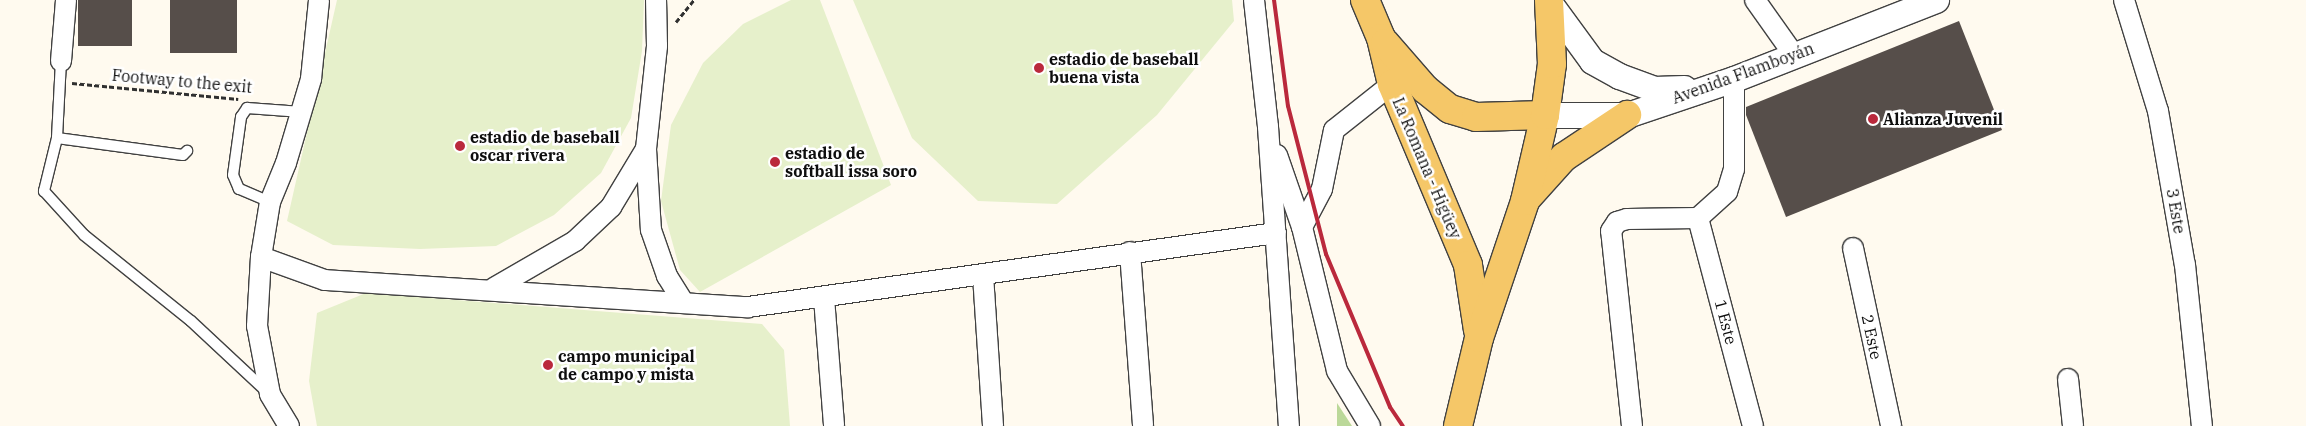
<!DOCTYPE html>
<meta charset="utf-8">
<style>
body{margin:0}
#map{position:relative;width:2306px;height:426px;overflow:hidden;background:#fffaef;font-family:"IBM Plex Serif",serif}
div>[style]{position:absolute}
.forest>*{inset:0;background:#bbd899}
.pitch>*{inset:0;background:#e6f0cb}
.building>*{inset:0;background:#564e4a;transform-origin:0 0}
.path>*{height:3px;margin-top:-1.5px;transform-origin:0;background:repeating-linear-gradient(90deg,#303030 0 5px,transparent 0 7.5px)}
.roads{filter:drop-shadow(1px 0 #414141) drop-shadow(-1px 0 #414141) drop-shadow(0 1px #414141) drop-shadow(0 -1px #414141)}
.service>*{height:10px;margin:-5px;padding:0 5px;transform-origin:5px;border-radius:5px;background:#fff}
.minor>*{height:20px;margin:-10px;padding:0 10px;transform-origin:10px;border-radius:10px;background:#fff}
.tertiary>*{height:25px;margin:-12.5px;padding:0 12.5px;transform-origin:12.5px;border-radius:12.5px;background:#fff}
.primary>*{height:28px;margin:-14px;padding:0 14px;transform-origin:14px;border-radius:14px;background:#f5c768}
.rail>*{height:4px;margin:-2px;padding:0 2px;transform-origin:2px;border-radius:2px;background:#ba293c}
.dots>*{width:14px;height:14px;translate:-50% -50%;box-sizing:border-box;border:2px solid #fff;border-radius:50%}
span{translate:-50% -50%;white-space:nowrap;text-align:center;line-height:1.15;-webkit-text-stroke:5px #fff;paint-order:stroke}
.poi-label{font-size:16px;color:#0e0e0e;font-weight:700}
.left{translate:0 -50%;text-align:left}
.street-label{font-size:16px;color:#0e0e0e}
</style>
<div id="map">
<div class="forest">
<div style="clip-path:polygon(1337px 403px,1352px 426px,1337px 426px)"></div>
</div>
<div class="pitch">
<div style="clip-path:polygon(337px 0,644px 0,642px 51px,631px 118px,601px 173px,554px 215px,496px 246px,420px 249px,333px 245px,287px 221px)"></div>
<div style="clip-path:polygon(791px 0,820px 0,891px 185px,700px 292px,680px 270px,661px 201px,671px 125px,703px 63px,743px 24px)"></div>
<div style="clip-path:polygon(853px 0,1232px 0,1234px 21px,1157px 115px,1057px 204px,978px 201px,912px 138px)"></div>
<div style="clip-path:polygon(366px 293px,762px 324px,784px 350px,790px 426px,317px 426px,309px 381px,317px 313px)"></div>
</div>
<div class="building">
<div style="left:78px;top:0;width:54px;height:46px"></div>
<div style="left:170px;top:0;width:67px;height:53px"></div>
<div style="clip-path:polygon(1959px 21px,2002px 130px,1786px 217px,1746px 115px,1746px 107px)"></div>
</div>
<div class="path">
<div style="left:676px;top:22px;width:28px;rotate:-51deg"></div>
<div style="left:72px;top:83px;width:167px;rotate:5.5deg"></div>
</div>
<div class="roads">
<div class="service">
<div style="left:61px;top:61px;width:77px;rotate:93deg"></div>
<div style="left:57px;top:138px;width:127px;rotate:7.7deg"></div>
<div style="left:183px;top:155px;width:6px;rotate:-45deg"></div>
<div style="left:57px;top:138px;width:55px;rotate:103.8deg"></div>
<div style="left:44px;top:191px;width:59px;rotate:47.7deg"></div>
<div style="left:84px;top:235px;width:137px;rotate:38.8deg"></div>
<div style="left:191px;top:321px;width:103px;rotate:43deg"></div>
<div style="left:270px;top:202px;width:34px;rotate:-157deg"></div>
<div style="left:239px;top:189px;width:15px;rotate:-113deg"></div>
<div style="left:233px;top:175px;width:59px;rotate:-82.1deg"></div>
<div style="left:241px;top:117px;width:11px;rotate:-56deg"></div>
<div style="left:247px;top:108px;width:55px;rotate:4.2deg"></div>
</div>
<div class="minor">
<div style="left:1254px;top:0;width:128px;rotate:83.7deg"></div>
<div style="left:1268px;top:127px;width:300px;rotate:86deg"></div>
<div style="left:1755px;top:0;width:67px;rotate:54.7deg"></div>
<div style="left:2124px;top:0;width:116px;rotate:73deg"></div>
<div style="left:2158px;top:111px;width:156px;rotate:80.1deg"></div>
<div style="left:2185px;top:265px;width:162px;rotate:84deg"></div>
<div style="left:61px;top:61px;width:61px;rotate:-85.3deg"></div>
<div style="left:646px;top:149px;width:81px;rotate:86.5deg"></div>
<div style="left:651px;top:230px;width:49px;rotate:70.8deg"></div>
<div style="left:667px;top:276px;width:31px;rotate:58deg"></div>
<div style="left:1277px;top:155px;width:76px;rotate:70.9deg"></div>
<div style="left:1302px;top:227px;width:148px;rotate:76.3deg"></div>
<div style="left:1337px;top:371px;width:64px;rotate:59deg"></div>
<div style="left:1698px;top:218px;width:215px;rotate:75.2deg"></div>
<div style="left:1302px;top:227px;width:43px;rotate:-62.2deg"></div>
<div style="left:1322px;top:189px;width:60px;rotate:-78.5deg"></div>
<div style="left:1334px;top:130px;width:74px;rotate:-38.4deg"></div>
<div style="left:1853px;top:248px;width:182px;rotate:77.9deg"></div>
<div style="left:1130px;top:252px;width:174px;rotate:85.7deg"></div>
<div style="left:261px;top:257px;width:68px;rotate:19.8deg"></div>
<div style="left:325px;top:280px;width:424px;rotate:3.7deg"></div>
<div style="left:748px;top:307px;width:533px;rotate:-7.98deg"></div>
<div style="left:983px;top:275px;width:151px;rotate:86.2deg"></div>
<div style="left:494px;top:288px;width:94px;rotate:-30.1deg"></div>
<div style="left:575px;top:241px;width:50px;rotate:-43.4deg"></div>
<div style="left:611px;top:207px;width:68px;rotate:-58.9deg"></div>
<div style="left:646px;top:149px;width:104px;rotate:-83.9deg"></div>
<div style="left:657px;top:46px;width:46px;rotate:-91.2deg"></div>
<div style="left:824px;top:298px;width:128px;rotate:85.5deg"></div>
<div style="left:2068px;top:379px;width:47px;rotate:83.9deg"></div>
<div style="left:289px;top:426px;width:37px;rotate:-121deg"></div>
<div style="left:270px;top:394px;width:69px;rotate:-100.8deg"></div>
<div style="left:257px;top:326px;width:69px;rotate:-86.7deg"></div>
<div style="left:261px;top:257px;width:56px;rotate:-80.7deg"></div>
<div style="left:270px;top:202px;width:42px;rotate:-67.7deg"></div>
<div style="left:286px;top:163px;width:88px;rotate:-73.4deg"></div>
<div style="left:311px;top:79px;width:79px;rotate:-84.2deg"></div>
<div style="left:1632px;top:426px;width:196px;rotate:-96.1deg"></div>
<div style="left:1611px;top:231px;width:11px;rotate:-56deg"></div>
<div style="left:1617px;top:222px;width:10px;rotate:-17deg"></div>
<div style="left:1627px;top:219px;width:71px;rotate:-0.8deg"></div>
<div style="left:1698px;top:218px;width:39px;rotate:-42deg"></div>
<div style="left:1727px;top:192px;width:24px;rotate:-73deg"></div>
<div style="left:1734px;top:169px;width:90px;rotate:-90deg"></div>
</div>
<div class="tertiary">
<div style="left:1549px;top:2px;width:73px;rotate:53.9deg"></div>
<div style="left:1592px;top:61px;width:31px;rotate:29deg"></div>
<div style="left:1619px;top:76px;width:37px;rotate:20deg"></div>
<div style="left:1654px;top:89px;width:30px;rotate:-2deg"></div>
<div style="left:1545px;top:115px;width:82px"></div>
<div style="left:1627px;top:115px;width:113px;rotate:-18.6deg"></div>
<div style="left:1734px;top:79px;width:217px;rotate:-21.4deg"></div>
</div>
<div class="primary">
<div style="left:1365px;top:0;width:41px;rotate:67.2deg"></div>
<div style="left:1381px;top:38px;width:47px;rotate:76.6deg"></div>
<div style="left:1392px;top:84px;width:196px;rotate:67.2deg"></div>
<div style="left:1468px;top:265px;width:66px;rotate:81.3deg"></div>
<div style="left:1385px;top:43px;width:61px;rotate:49deg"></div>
<div style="left:1425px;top:89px;width:32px;rotate:39deg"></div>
<div style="left:1450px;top:109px;width:27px;rotate:17deg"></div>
<div style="left:1476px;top:117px;width:69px;rotate:-1.7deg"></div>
<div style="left:1526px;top:199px;width:57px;rotate:-47.9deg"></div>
<div style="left:1564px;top:157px;width:76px;rotate:-33.7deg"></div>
<div style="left:1458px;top:426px;width:90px;rotate:-76.6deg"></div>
<div style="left:1479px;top:338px;width:145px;rotate:-71.4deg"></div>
<div style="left:1525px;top:201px;width:88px;rotate:-76.9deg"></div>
<div style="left:1545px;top:115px;width:51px;rotate:-82.2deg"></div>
<div style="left:1552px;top:64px;width:64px;rotate:-92.7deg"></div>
</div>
</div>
<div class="rail">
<div style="left:1274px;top:0;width:107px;rotate:82.5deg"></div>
<div style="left:1288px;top:106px;width:153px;rotate:75.6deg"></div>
<div style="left:1326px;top:254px;width:166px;rotate:67.3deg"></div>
<div style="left:1390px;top:407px;width:23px;rotate:56deg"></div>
</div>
<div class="dots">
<div style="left:1039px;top:68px;background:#ba293c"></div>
<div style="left:1873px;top:119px;background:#ba293c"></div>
<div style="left:460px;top:146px;background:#ba293c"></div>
<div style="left:775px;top:162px;background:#ba293c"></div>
<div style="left:548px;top:365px;background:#ba293c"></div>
</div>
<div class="poi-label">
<span class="left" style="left:1049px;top:68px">estadio de baseball<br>buena vista</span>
<span class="left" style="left:1883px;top:119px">Alianza Juvenil</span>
<span class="left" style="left:470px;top:146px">estadio de baseball<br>oscar rivera</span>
<span class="left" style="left:785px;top:162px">estadio de<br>softball issa soro</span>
<span class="left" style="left:558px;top:365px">campo municipal<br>de campo y mista</span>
</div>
<div class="street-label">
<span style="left:1743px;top:73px;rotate:-20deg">Avenida Flamboyán</span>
<span style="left:182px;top:81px;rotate:5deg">Footway to the exit</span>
<span style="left:1427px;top:168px;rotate:67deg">La Romana - Higüey</span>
<span style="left:2176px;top:211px;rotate:80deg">3 Este</span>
<span style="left:1726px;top:322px;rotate:75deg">1 Este</span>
<span style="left:1872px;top:337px;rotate:78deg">2 Este</span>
</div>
</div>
